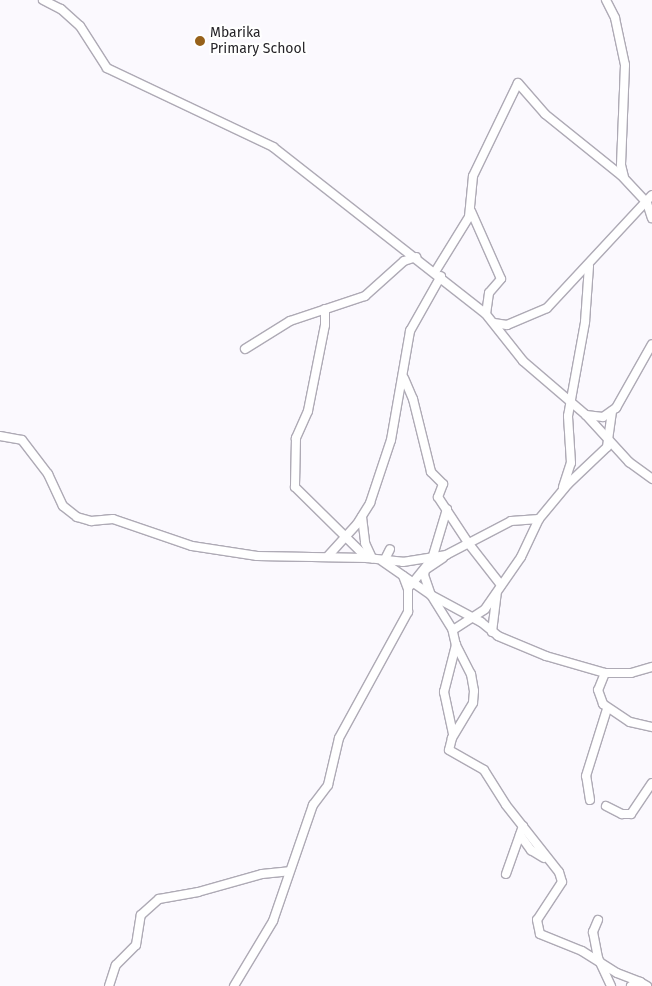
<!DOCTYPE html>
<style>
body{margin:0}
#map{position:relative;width:652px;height:986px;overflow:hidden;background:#fbf9fe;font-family:"Fira Sans",sans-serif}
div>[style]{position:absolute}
.roads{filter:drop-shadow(1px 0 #aeaab5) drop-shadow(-1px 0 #aeaab5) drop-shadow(0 1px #aeaab5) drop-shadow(0 -1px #aeaab5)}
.minor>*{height:8px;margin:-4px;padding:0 4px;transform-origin:4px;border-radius:4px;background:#fff}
.dots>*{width:14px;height:14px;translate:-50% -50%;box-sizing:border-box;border:2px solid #fff;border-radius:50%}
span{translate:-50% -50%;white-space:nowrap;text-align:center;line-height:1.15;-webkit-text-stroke:4px #fff;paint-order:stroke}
.poi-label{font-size:14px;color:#27252a}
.left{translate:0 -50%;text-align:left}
</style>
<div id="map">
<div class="roads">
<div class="minor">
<div style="left:43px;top:0;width:20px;rotate:27deg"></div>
<div style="left:61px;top:9px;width:25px;rotate:42deg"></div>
<div style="left:80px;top:26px;width:50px;rotate:57.3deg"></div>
<div style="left:107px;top:68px;width:184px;rotate:25.4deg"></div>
<div style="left:273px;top:147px;width:269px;rotate:38.1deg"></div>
<div style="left:485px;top:313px;width:61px;rotate:51.6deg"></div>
<div style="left:523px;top:361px;width:83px;rotate:40.6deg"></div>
<div style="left:586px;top:415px;width:17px;rotate:7deg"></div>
<div style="left:603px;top:417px;width:16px;rotate:-35deg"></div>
<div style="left:616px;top:408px;width:73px;rotate:-60.6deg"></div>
<div style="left:606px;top:0;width:20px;rotate:63deg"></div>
<div style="left:615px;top:18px;width:48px;rotate:78deg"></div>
<div style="left:625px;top:65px;width:100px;rotate:92.3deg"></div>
<div style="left:621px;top:165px;width:12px;rotate:76deg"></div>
<div style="left:518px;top:83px;width:41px;rotate:48.9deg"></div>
<div style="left:545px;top:114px;width:97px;rotate:38.8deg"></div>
<div style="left:621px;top:175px;width:38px;rotate:47deg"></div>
<div style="left:647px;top:203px;width:16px;rotate:72deg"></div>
<div style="left:471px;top:211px;width:74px;rotate:66.2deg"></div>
<div style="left:501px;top:279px;width:18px;rotate:131deg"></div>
<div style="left:489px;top:293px;width:21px;rotate:98deg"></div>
<div style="left:435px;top:272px;width:65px;rotate:-58.3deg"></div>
<div style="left:469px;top:217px;width:41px;rotate:-84.4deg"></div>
<div style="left:473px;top:176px;width:103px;rotate:-64.2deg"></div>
<div style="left:325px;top:309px;width:16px;rotate:90deg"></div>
<div style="left:325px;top:325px;width:88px;rotate:101.2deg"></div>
<div style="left:308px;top:411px;width:30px;rotate:114deg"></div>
<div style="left:296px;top:438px;width:49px;rotate:91.2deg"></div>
<div style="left:295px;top:487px;width:101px;rotate:44.6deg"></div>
<div style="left:494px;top:323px;width:13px;rotate:9deg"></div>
<div style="left:507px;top:325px;width:43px;rotate:-23deg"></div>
<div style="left:547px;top:308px;width:154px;rotate:-47.1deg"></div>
<div style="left:245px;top:349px;width:53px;rotate:-31.9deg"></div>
<div style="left:290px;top:321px;width:79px;rotate:-18.4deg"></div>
<div style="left:365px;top:296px;width:52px;rotate:-41.9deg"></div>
<div style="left:404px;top:261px;width:13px;rotate:-18deg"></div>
<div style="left:404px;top:378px;width:23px;rotate:67deg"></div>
<div style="left:413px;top:399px;width:75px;rotate:76.1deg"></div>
<div style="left:431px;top:472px;width:17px;rotate:45deg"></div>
<div style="left:443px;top:484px;width:14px;rotate:111deg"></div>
<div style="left:438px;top:497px;width:56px;rotate:56.6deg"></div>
<div style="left:469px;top:544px;width:52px;rotate:52deg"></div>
<div style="left:586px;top:415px;width:64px;rotate:47.5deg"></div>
<div style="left:629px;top:462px;width:29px;rotate:36deg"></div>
<div style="left:0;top:436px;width:22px;rotate:10deg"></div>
<div style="left:22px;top:440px;width:43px;rotate:52.6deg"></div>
<div style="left:48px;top:474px;width:35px;rotate:65deg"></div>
<div style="left:63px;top:506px;width:18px;rotate:38deg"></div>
<div style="left:77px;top:517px;width:15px;rotate:16deg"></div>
<div style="left:91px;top:521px;width:22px;rotate:-5deg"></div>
<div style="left:113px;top:519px;width:83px;rotate:18.9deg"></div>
<div style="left:192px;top:546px;width:66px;rotate:8.7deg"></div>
<div style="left:257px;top:556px;width:110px;rotate:1deg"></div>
<div style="left:367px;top:558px;width:36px;rotate:6deg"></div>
<div style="left:403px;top:562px;width:44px;rotate:-9.2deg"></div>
<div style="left:446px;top:555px;width:73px;rotate:-27.6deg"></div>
<div style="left:511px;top:521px;width:28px;rotate:-4deg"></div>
<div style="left:539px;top:519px;width:45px;rotate:-50.4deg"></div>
<div style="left:568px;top:484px;width:54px;rotate:-43.5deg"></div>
<div style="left:607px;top:447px;width:36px;rotate:-82deg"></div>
<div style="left:563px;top:487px;width:25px;rotate:-72deg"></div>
<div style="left:571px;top:463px;width:47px;rotate:-93.7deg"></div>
<div style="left:568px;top:416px;width:96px;rotate:-79.7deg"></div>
<div style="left:585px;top:322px;width:56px;rotate:-85.9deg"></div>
<div style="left:362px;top:517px;width:26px;rotate:83deg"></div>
<div style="left:365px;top:543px;width:17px;rotate:65deg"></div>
<div style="left:328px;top:556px;width:43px;rotate:-47.8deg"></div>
<div style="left:357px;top:524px;width:25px;rotate:-58deg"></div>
<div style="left:370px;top:503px;width:66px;rotate:-71.6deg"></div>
<div style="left:391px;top:440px;width:111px;rotate:-80.1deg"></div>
<div style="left:410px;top:331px;width:63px;rotate:-60.6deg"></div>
<div style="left:443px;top:558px;width:22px;rotate:146deg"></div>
<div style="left:425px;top:570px;width:5px;rotate:101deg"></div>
<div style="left:424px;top:575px;width:21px;rotate:71deg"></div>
<div style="left:431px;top:595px;width:39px;rotate:58deg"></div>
<div style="left:452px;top:628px;width:17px;rotate:77deg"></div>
<div style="left:456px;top:645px;width:33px;rotate:63deg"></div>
<div style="left:471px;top:674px;width:17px;rotate:80deg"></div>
<div style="left:474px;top:691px;width:12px;rotate:95deg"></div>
<div style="left:473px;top:703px;width:41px;rotate:121deg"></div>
<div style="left:452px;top:738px;width:12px;rotate:104deg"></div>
<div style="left:449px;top:750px;width:40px;rotate:29.7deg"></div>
<div style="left:484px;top:770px;width:41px;rotate:57.8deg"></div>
<div style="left:506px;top:805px;width:85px;rotate:51.7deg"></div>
<div style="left:559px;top:872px;width:10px;rotate:73deg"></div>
<div style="left:562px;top:882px;width:45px;rotate:123.3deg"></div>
<div style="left:537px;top:920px;width:14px;rotate:78deg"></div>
<div style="left:540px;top:934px;width:45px;rotate:22deg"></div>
<div style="left:582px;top:951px;width:41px;rotate:32.2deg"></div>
<div style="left:617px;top:973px;width:25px;rotate:21deg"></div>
<div style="left:382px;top:561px;width:60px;rotate:34.8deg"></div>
<div style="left:431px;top:595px;width:57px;rotate:28.4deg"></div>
<div style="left:481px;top:622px;width:22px;rotate:39deg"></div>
<div style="left:498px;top:636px;width:52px;rotate:22.6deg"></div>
<div style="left:546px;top:656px;width:61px;rotate:16.1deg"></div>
<div style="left:605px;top:673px;width:26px"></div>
<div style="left:631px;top:673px;width:22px;rotate:-16deg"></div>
<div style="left:384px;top:561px;width:13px;rotate:-63deg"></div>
<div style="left:411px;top:585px;width:33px;rotate:-51deg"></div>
<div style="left:432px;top:559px;width:52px;rotate:-73.3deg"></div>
<div style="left:453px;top:630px;width:38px;rotate:-33deg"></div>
<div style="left:485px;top:609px;width:63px;rotate:-55.3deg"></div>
<div style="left:521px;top:557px;width:42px;rotate:-64.7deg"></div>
<div style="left:492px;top:632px;width:38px;rotate:-83deg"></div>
<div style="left:605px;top:673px;width:18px;rotate:112deg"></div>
<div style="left:598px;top:690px;width:15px;rotate:70deg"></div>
<div style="left:603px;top:704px;width:32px;rotate:34deg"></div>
<div style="left:630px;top:722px;width:23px;rotate:13deg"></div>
<div style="left:453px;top:734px;width:43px;rotate:-102.1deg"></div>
<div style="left:444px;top:692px;width:49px;rotate:-75.7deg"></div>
<div style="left:590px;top:800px;width:24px;rotate:-99deg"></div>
<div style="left:586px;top:776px;width:70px;rotate:-72.6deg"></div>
<div style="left:606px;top:806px;width:18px;rotate:27deg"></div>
<div style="left:622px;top:814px;width:9px"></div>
<div style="left:631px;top:814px;width:37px;rotate:-56deg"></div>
<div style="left:520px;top:835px;width:19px;rotate:54deg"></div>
<div style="left:531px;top:850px;width:15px;rotate:32deg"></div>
<div style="left:506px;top:874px;width:51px;rotate:-70.5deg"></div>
<div style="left:598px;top:920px;width:13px;rotate:113deg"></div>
<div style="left:593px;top:932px;width:26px;rotate:79deg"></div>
<div style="left:598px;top:958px;width:31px;rotate:65deg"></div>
<div style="left:109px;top:986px;width:22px;rotate:-72deg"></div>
<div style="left:116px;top:965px;width:28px;rotate:-45deg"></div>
<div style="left:136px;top:945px;width:30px;rotate:-81deg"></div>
<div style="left:141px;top:915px;width:24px;rotate:-42deg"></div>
<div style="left:159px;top:899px;width:40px;rotate:-10deg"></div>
<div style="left:198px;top:892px;width:66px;rotate:-15.7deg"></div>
<div style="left:262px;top:874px;width:27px;rotate:-6deg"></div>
<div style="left:234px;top:986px;width:76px;rotate:-59deg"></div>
<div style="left:273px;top:921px;width:123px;rotate:-71deg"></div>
<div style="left:313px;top:805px;width:25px;rotate:-53deg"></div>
<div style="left:328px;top:785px;width:48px;rotate:-76.8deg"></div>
<div style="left:339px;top:738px;width:144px;rotate:-61.3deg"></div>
<div style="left:408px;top:612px;width:23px;rotate:-90deg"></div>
<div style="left:408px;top:589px;width:14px;rotate:-111deg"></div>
<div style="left:631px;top:986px;width:10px;rotate:-24deg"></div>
<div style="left:640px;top:982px;width:8px;rotate:30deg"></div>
</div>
</div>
<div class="dots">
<div style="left:200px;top:41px;background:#97611a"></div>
</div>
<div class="poi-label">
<span class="left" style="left:210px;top:41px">Mbarika<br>Primary School</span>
</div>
</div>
